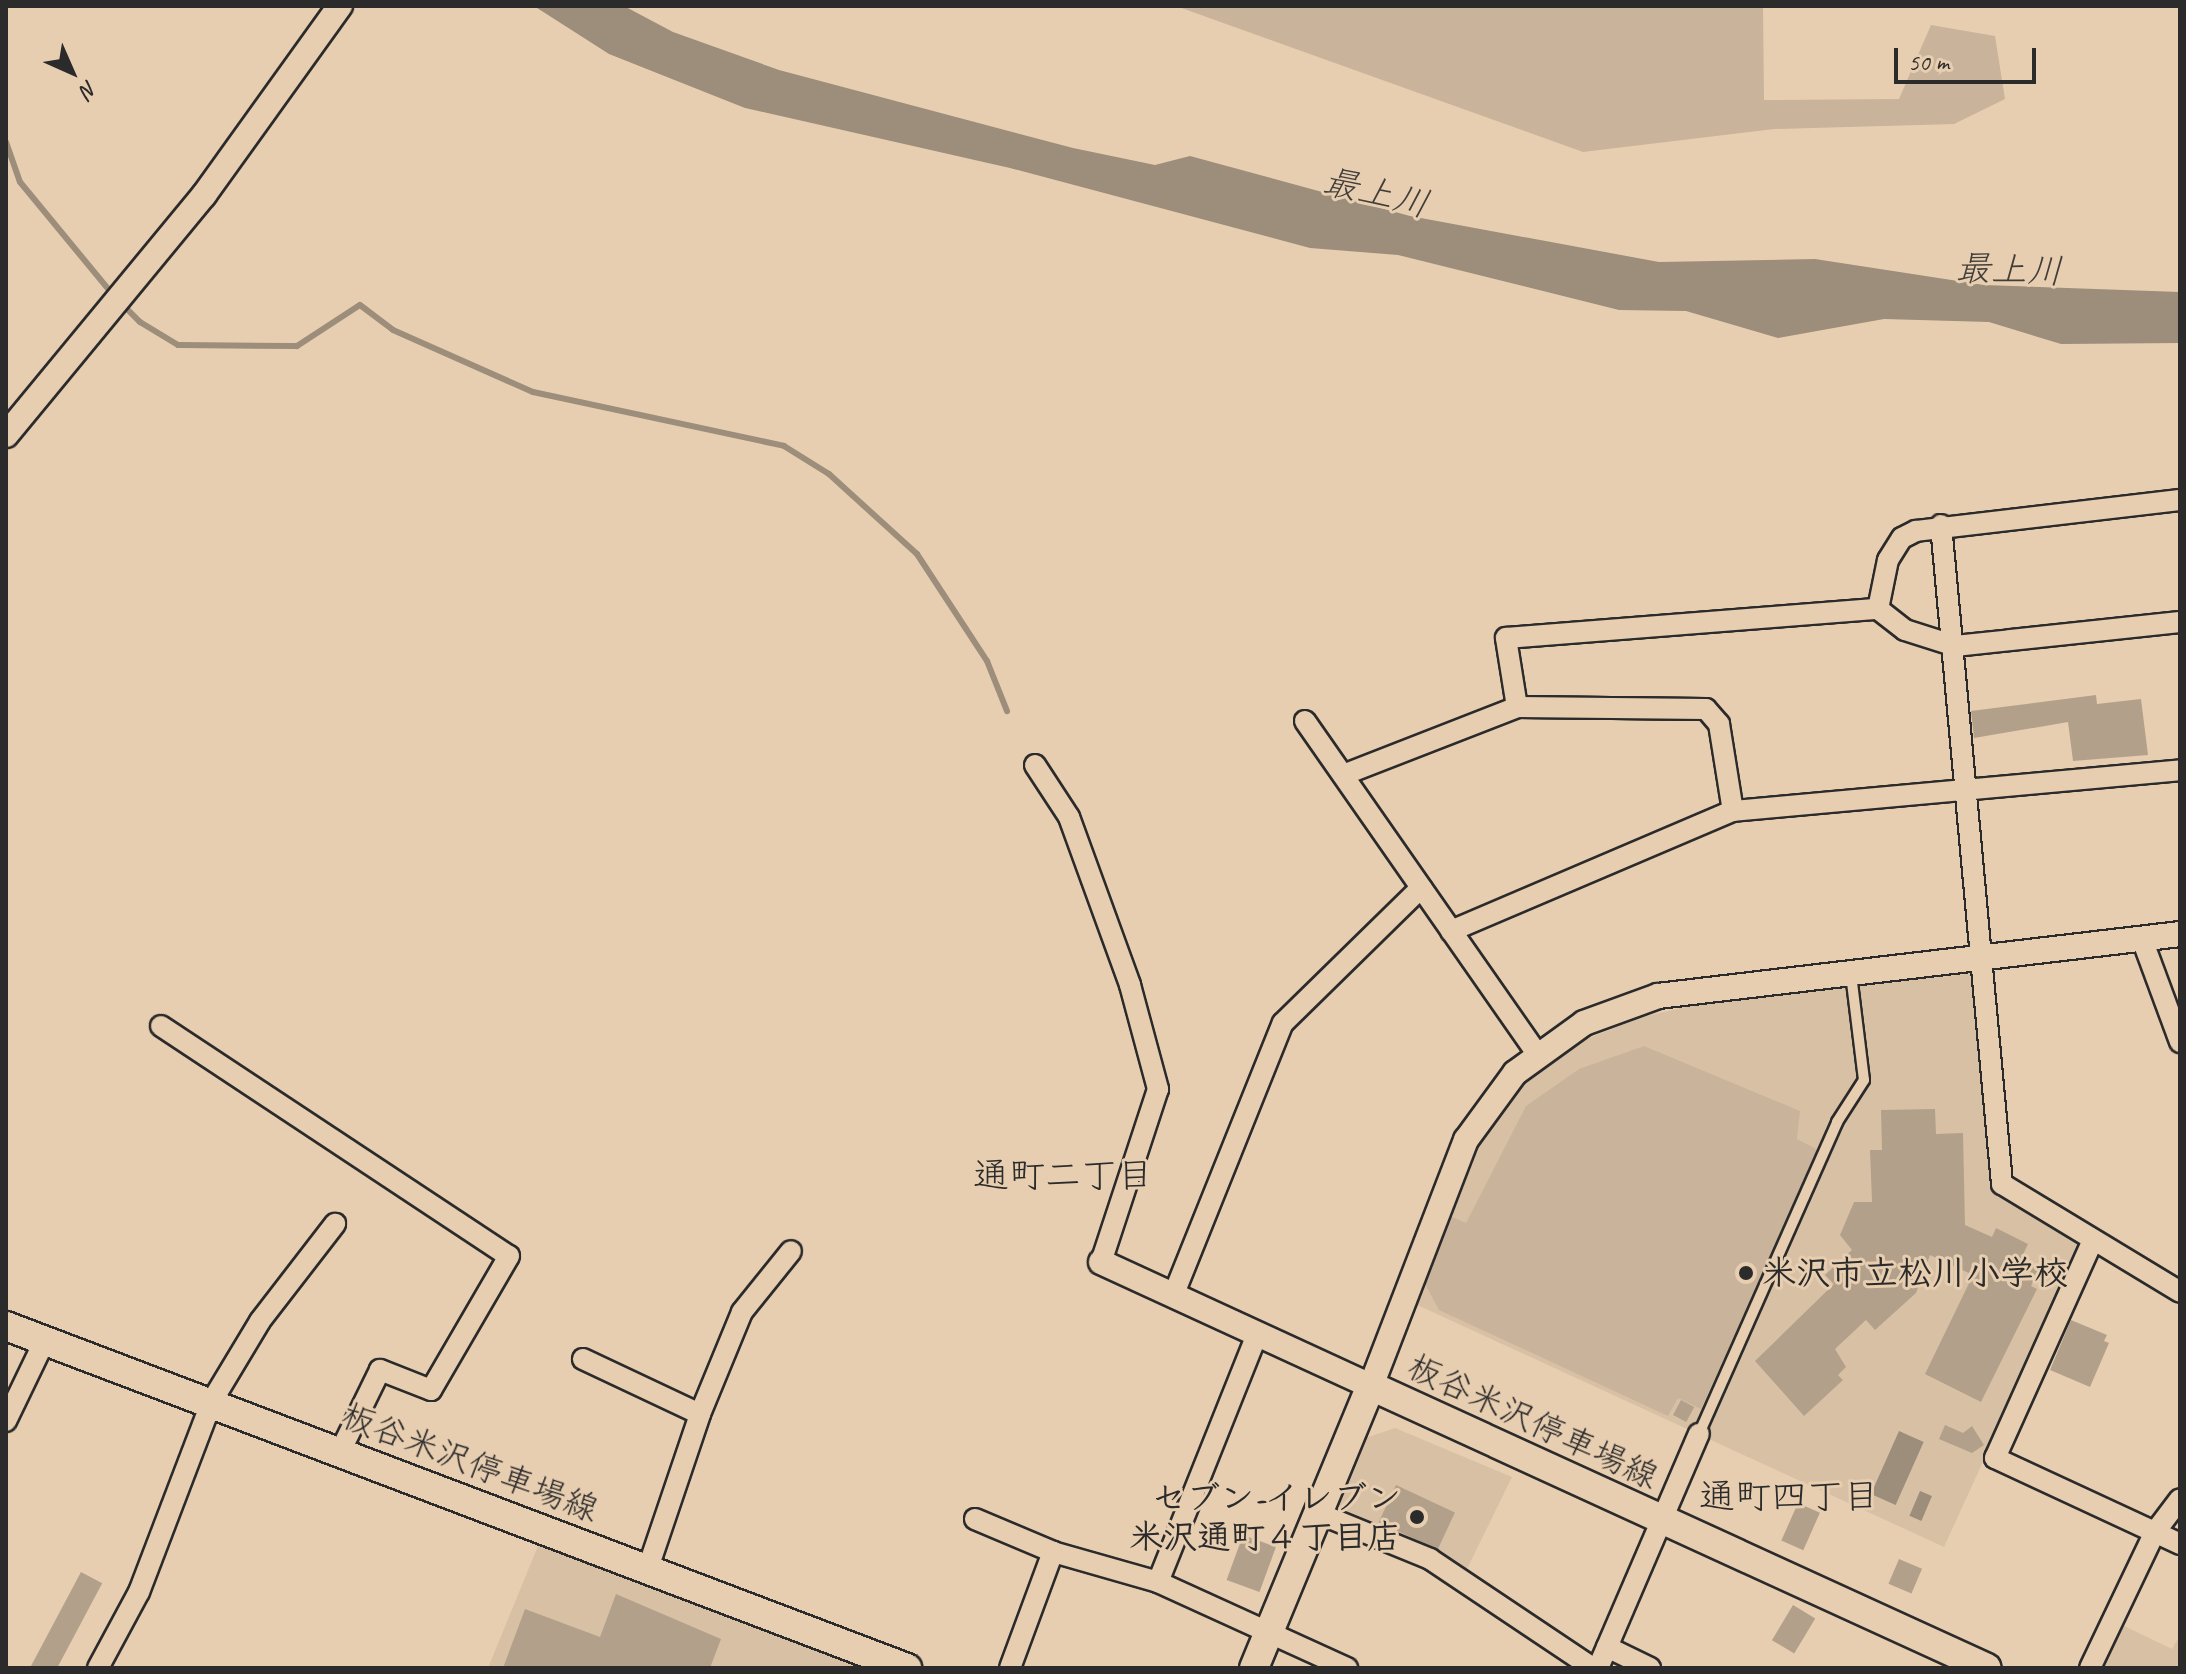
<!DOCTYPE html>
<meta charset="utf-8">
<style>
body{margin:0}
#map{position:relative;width:2186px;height:1674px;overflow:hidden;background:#e8ceb0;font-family:Caveat,"Klee One",sans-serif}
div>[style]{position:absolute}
.built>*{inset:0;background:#d8c0a5}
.green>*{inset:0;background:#c9b39a}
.water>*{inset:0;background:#9d8d7b;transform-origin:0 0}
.stream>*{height:6px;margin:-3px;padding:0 3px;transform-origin:3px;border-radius:3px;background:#9d8d7b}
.building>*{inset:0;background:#b3a08b;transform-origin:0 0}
.roads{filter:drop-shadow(2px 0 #2b2b2b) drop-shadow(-2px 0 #2b2b2b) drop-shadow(0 2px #2b2b2b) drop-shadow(0 -2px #2b2b2b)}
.service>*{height:10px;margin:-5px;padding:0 5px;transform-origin:5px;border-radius:5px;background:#e8ceb0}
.minor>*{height:20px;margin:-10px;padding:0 10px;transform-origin:10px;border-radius:10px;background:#e8ceb0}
.tertiary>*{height:24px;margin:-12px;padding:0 12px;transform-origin:12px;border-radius:12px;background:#e8ceb0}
.secondary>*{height:28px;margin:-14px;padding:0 14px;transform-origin:14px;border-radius:14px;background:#e8ceb0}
.dots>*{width:22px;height:22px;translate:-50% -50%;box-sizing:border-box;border:4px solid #e8ceb0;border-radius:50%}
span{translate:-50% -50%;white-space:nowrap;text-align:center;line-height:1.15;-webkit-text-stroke:6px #e8ceb0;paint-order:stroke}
.poi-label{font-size:34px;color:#2b2b2b;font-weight:700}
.left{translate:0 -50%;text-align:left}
.right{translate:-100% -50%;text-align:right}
.street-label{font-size:34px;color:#2b2b2b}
.water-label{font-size:36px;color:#423f3b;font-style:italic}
.neighbourhood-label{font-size:36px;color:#2b2b2b}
.frame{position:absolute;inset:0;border:8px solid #2b2b2b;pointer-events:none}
.north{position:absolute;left:32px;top:32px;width:80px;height:80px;-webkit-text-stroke:6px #e8ceb0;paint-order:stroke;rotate:135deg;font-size:22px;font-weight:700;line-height:32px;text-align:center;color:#2b2b2b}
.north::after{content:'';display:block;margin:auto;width:28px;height:36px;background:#2b2b2b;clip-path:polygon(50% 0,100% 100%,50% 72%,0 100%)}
.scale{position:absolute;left:1894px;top:48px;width:142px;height:36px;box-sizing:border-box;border:4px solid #2b2b2b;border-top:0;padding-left:10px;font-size:24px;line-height:28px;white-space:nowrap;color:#2b2b2b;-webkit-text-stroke:6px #e8ceb0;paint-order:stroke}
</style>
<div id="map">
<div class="built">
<div style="clip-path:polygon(1975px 973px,1994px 1189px,2083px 1243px,1944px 1547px,1413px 1303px,1469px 1157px,1499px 1110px,1540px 1070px,1587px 1039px,1638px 1018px,1694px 1005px)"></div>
<div style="clip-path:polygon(1395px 1428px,1512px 1477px,1464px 1575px,1340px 1517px,1332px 1504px,1360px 1440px)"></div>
<div style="clip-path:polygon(540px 1541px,867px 1668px,488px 1668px)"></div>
<div style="clip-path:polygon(2120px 1624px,2172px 1649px,2180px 1635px,2180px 1668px,2099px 1668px)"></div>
</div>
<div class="green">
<div style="clip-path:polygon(1176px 6px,1763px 6px,1764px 100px,1899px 99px,1931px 25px,1995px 36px,2005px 99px,1954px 124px,1774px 129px,1583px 152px)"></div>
<div style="clip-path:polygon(1644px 1046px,1800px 1111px,1797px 1139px,1818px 1150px,1701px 1409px,1678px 1398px,1668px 1416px,1439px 1310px,1423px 1280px,1447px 1215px,1466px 1223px,1526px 1106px,1579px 1069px)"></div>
</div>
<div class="water">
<div style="clip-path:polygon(534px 6px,624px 6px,673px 32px,779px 70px,1073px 148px,1155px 165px,1190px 156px,1410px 216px,1659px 262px,1815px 259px,1984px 285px,2180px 292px,2180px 343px,2061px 344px,1989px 322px,1884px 319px,1778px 338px,1686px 311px,1619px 310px,1398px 255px,1310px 248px,1010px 168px,745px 108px,609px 54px)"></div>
<div style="left:1899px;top:1431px;width:27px;height:69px;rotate:24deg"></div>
<div style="left:1920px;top:1491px;width:13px;height:27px;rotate:23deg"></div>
</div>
<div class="stream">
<div style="left:6px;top:142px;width:42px;rotate:70.7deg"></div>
<div style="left:20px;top:182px;width:146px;rotate:50.5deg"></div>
<div style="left:121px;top:303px;width:27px;rotate:45deg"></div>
<div style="left:140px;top:322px;width:44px;rotate:31.2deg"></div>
<div style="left:178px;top:345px;width:119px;rotate:0.5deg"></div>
<div style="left:297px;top:346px;width:75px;rotate:-33.1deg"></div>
<div style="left:360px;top:305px;width:41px;rotate:37.1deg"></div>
<div style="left:393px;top:330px;width:153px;rotate:23.9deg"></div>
<div style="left:533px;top:392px;width:257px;rotate:12.1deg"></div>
<div style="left:784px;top:446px;width:53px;rotate:31.9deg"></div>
<div style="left:829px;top:474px;width:119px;rotate:42.3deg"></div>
<div style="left:917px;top:554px;width:128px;rotate:56.8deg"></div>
<div style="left:987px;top:661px;width:54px;rotate:68.2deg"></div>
</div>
<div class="building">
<div style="clip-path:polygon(2096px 695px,2097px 704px,2141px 699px,2148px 755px,2073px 761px,2068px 722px,1974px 738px,1971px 711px)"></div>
<div style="clip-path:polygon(1935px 1109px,1936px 1134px,1963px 1133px,1965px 1225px,1992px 1237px,1996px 1228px,2028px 1244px,2021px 1259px,2040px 1268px,2031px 1286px,2037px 1289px,1981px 1402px,1925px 1374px,1973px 1275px,1930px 1255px,1916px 1293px,1875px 1330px,1866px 1320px,1835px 1349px,1846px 1367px,1838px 1375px,1843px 1380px,1804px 1416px,1755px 1361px,1834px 1284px,1825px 1275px,1852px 1250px,1840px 1235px,1854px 1202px,1872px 1202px,1870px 1150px,1882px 1150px,1881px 1110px)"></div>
<div style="clip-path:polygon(2071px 1320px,2107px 1335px,2104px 1341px,2109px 1343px,2090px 1387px,2050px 1370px)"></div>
<div style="left:1681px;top:1400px;width:15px;height:17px;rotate:28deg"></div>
<div style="clip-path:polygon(1945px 1425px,1963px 1433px,1972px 1426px,1984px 1445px,1972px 1453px,1939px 1439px)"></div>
<div style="left:1396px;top:1485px;width:65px;height:41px;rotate:25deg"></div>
<div style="left:1798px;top:1503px;width:24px;height:41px;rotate:24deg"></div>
<div style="left:1243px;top:1535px;width:35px;height:48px;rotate:20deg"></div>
<div style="left:1899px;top:1559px;width:25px;height:27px;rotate:23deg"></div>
<div style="left:81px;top:1572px;width:24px;height:108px;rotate:28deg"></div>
<div style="clip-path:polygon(616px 1594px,721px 1639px,710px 1668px,503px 1668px,525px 1609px,600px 1637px)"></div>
<div style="left:1793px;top:1605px;width:26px;height:41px;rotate:31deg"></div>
</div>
<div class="roads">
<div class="service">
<div style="left:1699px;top:1434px;width:341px;rotate:-66.1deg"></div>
<div style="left:1837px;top:1122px;width:50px;rotate:-57.3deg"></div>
<div style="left:1864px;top:1080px;width:107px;rotate:-97deg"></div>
</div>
<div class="minor">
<div style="left:1941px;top:525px;width:662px;rotate:84.71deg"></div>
<div style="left:2002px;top:1184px;width:208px;rotate:31.2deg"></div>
<div style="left:1878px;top:609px;width:50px;rotate:-78.5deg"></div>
<div style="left:1888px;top:560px;width:26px;rotate:-58deg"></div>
<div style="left:1902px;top:538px;width:16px;rotate:-27deg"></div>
<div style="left:1916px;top:531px;width:266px;rotate:-6.7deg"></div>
<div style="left:1517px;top:707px;width:70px;rotate:-99.1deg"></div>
<div style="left:1506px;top:638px;width:373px;rotate:-4.5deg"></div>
<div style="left:1878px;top:609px;width:34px;rotate:38deg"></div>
<div style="left:1905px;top:630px;width:52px;rotate:17.7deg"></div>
<div style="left:1955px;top:646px;width:226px;rotate:-6.1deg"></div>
<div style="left:1305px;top:721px;width:405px;rotate:55.1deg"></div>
<div style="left:1035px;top:765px;width:62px;rotate:56.8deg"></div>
<div style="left:1069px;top:817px;width:179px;rotate:70deg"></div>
<div style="left:1130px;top:985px;width:108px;rotate:74.9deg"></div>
<div style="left:1158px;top:1089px;width:182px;rotate:108.2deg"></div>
<div style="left:1343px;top:775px;width:187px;rotate:-21.3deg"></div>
<div style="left:1517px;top:707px;width:189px;rotate:0.6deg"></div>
<div style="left:1706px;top:709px;width:20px;rotate:49deg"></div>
<div style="left:1719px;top:724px;width:88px;rotate:80.9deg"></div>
<div style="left:1451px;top:931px;width:306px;rotate:-23.1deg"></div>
<div style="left:1733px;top:811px;width:449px;rotate:-5.2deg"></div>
<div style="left:2142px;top:939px;width:110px;rotate:69.7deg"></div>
<div style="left:161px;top:1026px;width:417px;rotate:33.5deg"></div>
<div style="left:509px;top:1256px;width:155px;rotate:120.2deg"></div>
<div style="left:431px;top:1390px;width:55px;rotate:-158.6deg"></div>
<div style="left:380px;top:1370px;width:89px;rotate:116deg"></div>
<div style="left:2093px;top:1240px;width:239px;rotate:114.2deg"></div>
<div style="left:1995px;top:1458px;width:204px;rotate:24.9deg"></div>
<div style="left:1173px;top:1296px;width:294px;rotate:-68.1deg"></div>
<div style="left:1283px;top:1023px;width:193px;rotate:-44.4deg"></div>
<div style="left:583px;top:1359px;width:129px;rotate:25.2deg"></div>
<div style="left:6px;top:1421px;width:90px;rotate:-64.3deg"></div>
<div style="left:1320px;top:1514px;width:119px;rotate:22.2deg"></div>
<div style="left:1430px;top:1559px;width:196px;rotate:33.8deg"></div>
<div style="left:975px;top:1519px;width:85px;rotate:22.9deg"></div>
<div style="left:1053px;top:1552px;width:109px;rotate:15.9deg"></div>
<div style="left:1158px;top:1582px;width:208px;rotate:24.5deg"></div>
<div style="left:648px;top:1568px;width:163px;rotate:-71.3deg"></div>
<div style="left:700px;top:1414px;width:110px;rotate:-67.6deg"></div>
<div style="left:742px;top:1312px;width:78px;rotate:-51.2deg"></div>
<div style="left:1158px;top:1582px;width:266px;rotate:-68.2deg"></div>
<div style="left:1607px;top:1647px;width:48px;rotate:26deg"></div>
<div style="left:98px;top:1668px;width:86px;rotate:-61.7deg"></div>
<div style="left:139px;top:1592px;width:204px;rotate:-69.1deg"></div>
<div style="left:212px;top:1401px;width:93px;rotate:-59deg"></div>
<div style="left:260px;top:1321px;width:123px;rotate:-52.3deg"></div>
<div style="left:1010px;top:1668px;width:124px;rotate:-69.7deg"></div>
<div style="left:1598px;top:1668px;width:255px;rotate:-66.7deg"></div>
<div style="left:2090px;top:1668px;width:151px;rotate:-64.5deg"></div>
<div style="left:2155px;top:1532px;width:41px;rotate:-52.9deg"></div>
</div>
<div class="tertiary">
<div style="left:6px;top:435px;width:311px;rotate:-50.5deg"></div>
<div style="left:204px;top:195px;width:233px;rotate:-54.3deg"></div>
<div style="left:1101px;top:1262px;width:297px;rotate:24.7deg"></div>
<div style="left:1371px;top:1386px;width:264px;rotate:-68.9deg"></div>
<div style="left:1466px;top:1140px;width:83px;rotate:-53.8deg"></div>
<div style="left:1515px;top:1073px;width:85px;rotate:-35.9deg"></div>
<div style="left:1584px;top:1023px;width:79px;rotate:-20deg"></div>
<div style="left:1658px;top:996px;width:526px;rotate:-6.77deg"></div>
</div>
<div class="secondary">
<div style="left:6px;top:1326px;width:964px;rotate:20.79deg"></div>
<div style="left:1254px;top:1668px;width:305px;rotate:-67.5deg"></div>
<div style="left:1371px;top:1386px;width:677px;rotate:24.6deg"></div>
</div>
</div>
<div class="dots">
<div style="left:1746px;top:1273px;background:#2b2b2b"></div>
<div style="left:1417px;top:1517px;background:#2b2b2b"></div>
</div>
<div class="poi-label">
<span class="left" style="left:1762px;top:1273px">米沢市立松川小学校</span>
<span class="right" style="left:1401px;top:1517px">セブン-イレブン<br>米沢通町４丁目店</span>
</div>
<div class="street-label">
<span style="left:1533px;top:1421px;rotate:25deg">板谷米沢停車場線</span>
<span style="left:470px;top:1462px;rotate:21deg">板谷米沢停車場線</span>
</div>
<div class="water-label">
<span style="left:1376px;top:193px;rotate:14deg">最上川</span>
<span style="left:2009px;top:270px;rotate:2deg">最上川</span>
</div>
<div class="neighbourhood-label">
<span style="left:1063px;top:1176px">通町二丁目</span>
<span style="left:1789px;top:1497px">通町四丁目</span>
</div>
<div class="frame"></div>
<div class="north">N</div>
<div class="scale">50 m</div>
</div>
